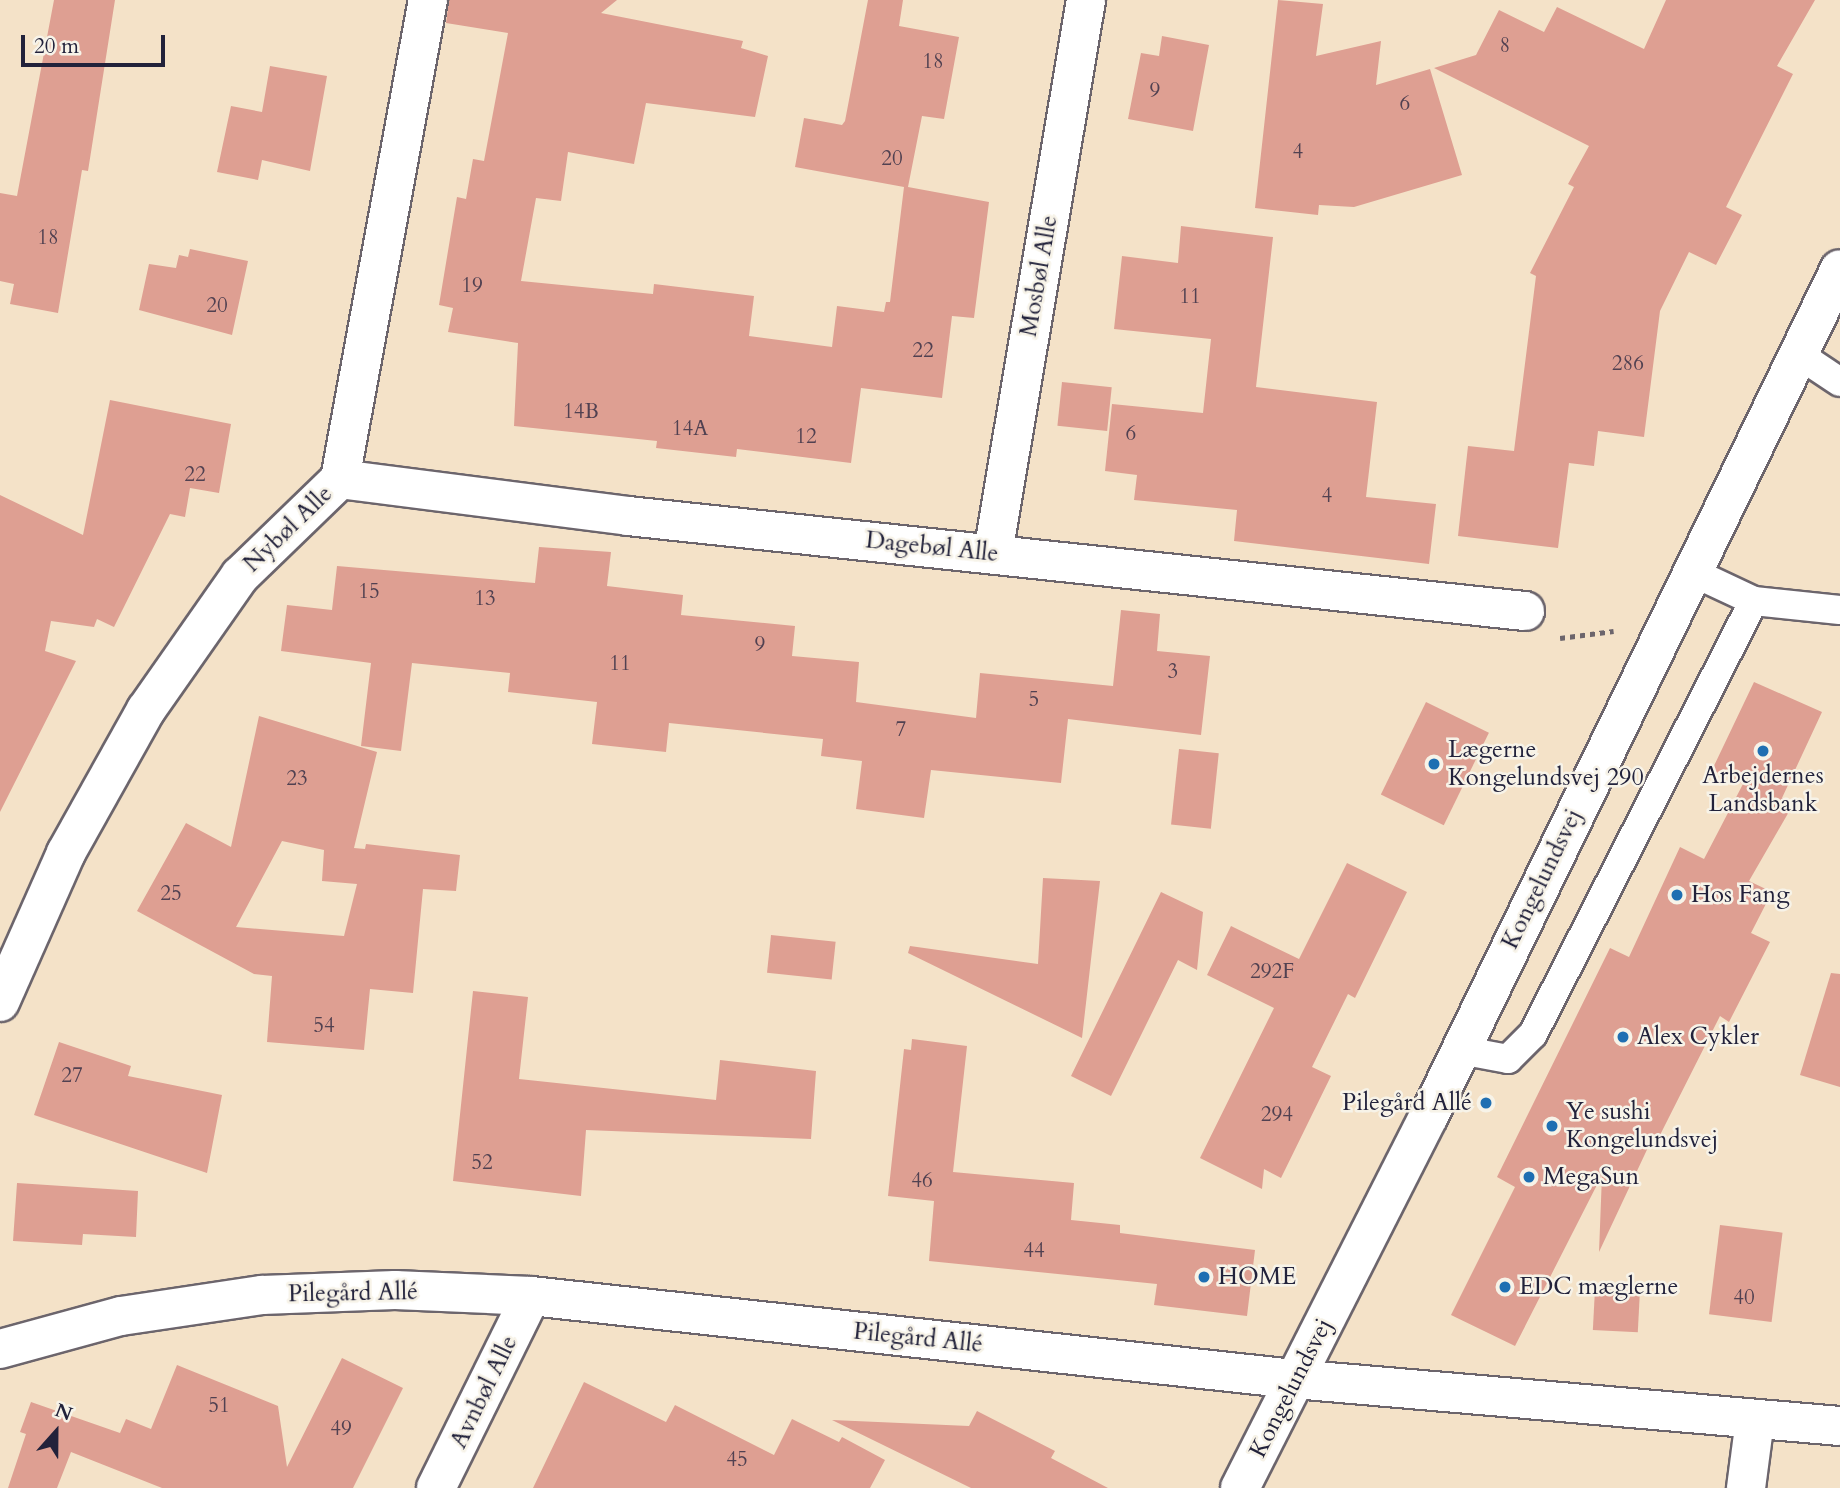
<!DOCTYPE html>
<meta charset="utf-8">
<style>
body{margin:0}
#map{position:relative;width:1840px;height:1488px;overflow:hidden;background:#f4e2c8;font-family:Cardo,serif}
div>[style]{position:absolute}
.building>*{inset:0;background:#de9f92;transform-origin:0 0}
.path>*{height:4.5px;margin-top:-2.25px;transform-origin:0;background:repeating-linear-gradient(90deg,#6c656c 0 5px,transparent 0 10px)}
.roads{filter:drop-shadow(2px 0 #6c656c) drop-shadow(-2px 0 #6c656c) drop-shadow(0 2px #6c656c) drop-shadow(0 -2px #6c656c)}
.service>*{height:28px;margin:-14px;padding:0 14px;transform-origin:14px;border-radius:14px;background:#fff}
.minor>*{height:38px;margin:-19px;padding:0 19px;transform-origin:19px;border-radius:19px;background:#fff}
.tertiary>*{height:38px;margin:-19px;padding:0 19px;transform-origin:19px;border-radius:19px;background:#fff}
.dots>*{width:19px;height:19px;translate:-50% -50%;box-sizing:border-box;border:4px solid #f7f3e8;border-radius:50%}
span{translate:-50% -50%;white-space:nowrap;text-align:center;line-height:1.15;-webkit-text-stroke:5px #f7f3e8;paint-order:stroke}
.number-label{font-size:21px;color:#514151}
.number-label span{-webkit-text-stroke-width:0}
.street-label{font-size:24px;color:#22223b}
.poi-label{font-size:24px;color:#22223b}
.left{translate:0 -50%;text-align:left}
.right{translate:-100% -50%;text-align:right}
.north{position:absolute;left:21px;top:1397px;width:70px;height:70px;-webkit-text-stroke:5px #f7f3e8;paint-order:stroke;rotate:21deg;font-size:19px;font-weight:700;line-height:28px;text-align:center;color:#22223b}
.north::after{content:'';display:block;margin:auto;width:24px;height:32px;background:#22223b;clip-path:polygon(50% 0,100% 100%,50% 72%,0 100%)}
.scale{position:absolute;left:21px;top:35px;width:144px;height:32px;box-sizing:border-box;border:4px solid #22223b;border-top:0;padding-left:9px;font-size:21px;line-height:24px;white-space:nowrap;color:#22223b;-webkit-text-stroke:5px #f7f3e8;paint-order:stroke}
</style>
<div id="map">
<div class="building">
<div style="clip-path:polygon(54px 0,115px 0,88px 171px,82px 170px,58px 313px,10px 304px,14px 284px,0 281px,0 193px,17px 196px)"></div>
<div style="clip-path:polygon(449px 0,617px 0,601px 13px,743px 41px,741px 48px,768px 56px,755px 117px,646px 103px,634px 164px,568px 152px,561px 201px,536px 198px,521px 281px,653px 294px,654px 284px,754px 296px,749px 336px,832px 347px,837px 306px,884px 312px,886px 302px,890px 302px,904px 187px,795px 167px,804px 118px,842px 125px,845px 121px,868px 0,903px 0,899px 26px,959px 37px,944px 119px,922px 116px,908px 187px,989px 202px,974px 318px,952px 316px,942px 398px,861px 388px,851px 463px,737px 449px,736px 457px,656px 448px,657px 441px,514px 426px,518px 343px,448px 332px,453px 308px,439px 305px,457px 197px,466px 199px,473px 159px,484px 161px,508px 33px,446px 23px)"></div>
<div style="clip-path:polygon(1278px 0,1323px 4px,1316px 56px,1381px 41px,1376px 85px,1430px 69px,1462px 175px,1354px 207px,1319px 205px,1318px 215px,1255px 208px)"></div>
<div style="clip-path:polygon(1666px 0,1815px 0,1777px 66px,1793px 74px,1726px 207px,1742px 215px,1716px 265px,1689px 252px,1660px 311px,1644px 437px,1598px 431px,1594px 466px,1569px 463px,1558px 548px,1458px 536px,1468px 446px,1514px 451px,1536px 276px,1530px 273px,1574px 187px,1568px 184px,1589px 146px,1434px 68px,1476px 55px,1499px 10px,1544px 32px,1557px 7px,1644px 49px)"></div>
<div style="clip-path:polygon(1162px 36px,1209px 45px,1193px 131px,1128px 119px,1141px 53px,1159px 56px)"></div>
<div style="clip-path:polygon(270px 66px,327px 76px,310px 171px,262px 160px,258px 180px,217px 172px,231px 106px,262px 112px)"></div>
<div style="clip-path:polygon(1181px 226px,1273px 237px,1256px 387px,1377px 402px,1366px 497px,1436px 504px,1429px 564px,1234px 541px,1237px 510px,1134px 500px,1137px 475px,1105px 471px,1112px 404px,1203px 413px,1211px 339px,1114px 329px,1122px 256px,1178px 263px)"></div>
<div style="clip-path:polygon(190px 249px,248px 261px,232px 335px,139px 310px,149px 264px,176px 268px,179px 255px,188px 257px)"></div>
<div style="left:1062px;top:382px;width:50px;height:44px;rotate:6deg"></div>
<div style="clip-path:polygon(110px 400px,231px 424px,219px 493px,190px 488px,185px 517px,170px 514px,114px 627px,97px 619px,94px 627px,51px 621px,45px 651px,76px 661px,0 812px,0 495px,83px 535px)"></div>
<div style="clip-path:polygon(539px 547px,611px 552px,607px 586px,683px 595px,681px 615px,795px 626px,792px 656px,859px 662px,856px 702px,976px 718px,980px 673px,1113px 686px,1121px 610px,1160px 614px,1157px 651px,1210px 656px,1201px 735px,1068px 719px,1061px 783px,931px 770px,924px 818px,856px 809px,862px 761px,821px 756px,823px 739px,669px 723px,666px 752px,592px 744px,597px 702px,508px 692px,510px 673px,412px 663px,401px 751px,361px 746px,371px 663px,281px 651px,287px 605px,332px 610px,337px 566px,535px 583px)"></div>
<div style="clip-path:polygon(1754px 682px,1822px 712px,1782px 798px,1794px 803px,1749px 881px,1772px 892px,1751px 933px,1770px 942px,1729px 1022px,1720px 1016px,1657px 1141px,1652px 1139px,1599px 1252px,1602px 1175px,1515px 1346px,1451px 1315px,1515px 1187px,1497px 1177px,1610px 948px,1629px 957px,1680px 847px,1704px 859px,1743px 784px,1712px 770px)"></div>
<div style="left:1426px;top:702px;width:70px;height:103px;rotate:26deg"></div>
<div style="clip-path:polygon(evenodd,259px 716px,377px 752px,354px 848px,365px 849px,366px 844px,460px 855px,456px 891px,423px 889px,413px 993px,370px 989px,364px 1050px,267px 1042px,272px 976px,254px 974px,137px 911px,186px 823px,231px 847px,259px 716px,282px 841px,324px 850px,322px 881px,357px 884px,344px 936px,236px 927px,282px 841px)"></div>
<div style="left:1179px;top:749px;width:40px;height:76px;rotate:6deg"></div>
<div style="clip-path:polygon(1347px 863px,1407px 892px,1355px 998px,1348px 994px,1312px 1067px,1331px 1076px,1281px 1178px,1264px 1169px,1262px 1189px,1200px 1158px,1274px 1008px,1207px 975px,1231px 926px,1299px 959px)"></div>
<div style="clip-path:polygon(1043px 878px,1100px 881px,1082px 1038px,908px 953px,910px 946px,1038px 964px)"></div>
<div style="clip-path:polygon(1161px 892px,1203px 912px,1197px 970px,1178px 960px,1111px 1096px,1071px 1076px)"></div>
<div style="left:771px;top:935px;width:65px;height:38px;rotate:6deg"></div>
<div style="clip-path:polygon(1831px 973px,1840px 974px,1840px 1087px,1800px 1075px)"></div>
<div style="clip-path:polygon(473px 991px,528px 997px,519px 1079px,716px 1100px,720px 1060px,816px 1071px,811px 1139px,586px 1130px,581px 1196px,453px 1181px)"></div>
<div style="clip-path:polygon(912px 1039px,967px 1046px,953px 1172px,1074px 1183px,1071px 1220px,1120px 1225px,1120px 1233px,1255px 1250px,1247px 1316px,1154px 1305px,1157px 1284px,929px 1261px,934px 1201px,888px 1196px,904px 1049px,911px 1050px)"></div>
<div style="clip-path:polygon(59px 1042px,131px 1066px,128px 1076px,222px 1095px,207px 1173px,34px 1115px)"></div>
<div style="clip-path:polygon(17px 1183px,138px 1191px,136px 1237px,83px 1234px,82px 1245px,13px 1241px)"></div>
<div style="left:1720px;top:1225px;width:63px;height:90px;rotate:7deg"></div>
<div style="left:1595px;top:1289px;width:45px;height:41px;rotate:3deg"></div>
<div style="clip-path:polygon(342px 1358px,403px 1388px,353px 1488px,162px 1488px,71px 1452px,57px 1488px,8px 1488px,26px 1434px,20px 1432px,31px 1402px,120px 1433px,126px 1419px,151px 1429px,177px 1365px,278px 1406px,287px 1467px)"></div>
<div style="clip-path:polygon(584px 1382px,666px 1422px,675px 1405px,774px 1455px,792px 1419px,839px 1442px,842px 1437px,885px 1460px,870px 1488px,533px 1488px)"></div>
<div style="clip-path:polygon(977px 1411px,1055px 1451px,1051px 1458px,1108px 1488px,971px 1488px,832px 1420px,969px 1426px)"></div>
</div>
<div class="path">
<div style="left:1560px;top:638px;width:54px;rotate:-7.4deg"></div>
</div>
<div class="roads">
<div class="service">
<div style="left:1798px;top:354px;width:50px;rotate:33.7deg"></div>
<div style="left:1690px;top:571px;width:71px;rotate:25.1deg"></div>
<div style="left:1754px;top:601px;width:86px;rotate:6deg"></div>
<div style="left:1460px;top:1050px;width:49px;rotate:10.6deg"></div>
<div style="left:1508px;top:1059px;width:35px;rotate:-45deg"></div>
<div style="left:1533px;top:1034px;width:486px;rotate:-63deg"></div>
</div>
<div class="minor">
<div style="left:340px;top:479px;width:290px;rotate:7.3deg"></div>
<div style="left:628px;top:516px;width:902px;rotate:6.05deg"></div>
<div style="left:993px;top:553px;width:561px;rotate:-80.45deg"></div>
<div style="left:0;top:1002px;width:163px;rotate:-66.1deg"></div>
<div style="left:66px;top:853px;width:164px;rotate:-60.8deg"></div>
<div style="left:146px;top:710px;width:164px;rotate:-55deg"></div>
<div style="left:240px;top:576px;width:139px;rotate:-44.1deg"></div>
<div style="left:340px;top:479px;width:487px;rotate:-79.6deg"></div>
<div style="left:0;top:1349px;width:125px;rotate:-15.3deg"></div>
<div style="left:121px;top:1316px;width:143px;rotate:-8.5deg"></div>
<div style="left:262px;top:1295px;width:133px;rotate:-2.2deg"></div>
<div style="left:395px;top:1290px;width:136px;rotate:2.5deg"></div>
<div style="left:531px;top:1296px;width:768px;rotate:6.21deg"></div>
<div style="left:1294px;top:1379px;width:548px;rotate:4.92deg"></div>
<div style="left:436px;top:1488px;width:214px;rotate:-63.7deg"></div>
<div style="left:1746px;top:1488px;width:69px;rotate:-82.5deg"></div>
</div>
<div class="tertiary">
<div style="left:1240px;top:1488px;width:417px;rotate:-63.1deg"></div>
<div style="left:1429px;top:1116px;width:941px;rotate:-64.12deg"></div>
</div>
</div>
<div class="dots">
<div style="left:1763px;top:751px;background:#1f6fb2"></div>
<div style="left:1434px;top:764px;background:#1f6fb2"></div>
<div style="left:1677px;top:895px;background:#1f6fb2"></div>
<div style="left:1623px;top:1037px;background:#1f6fb2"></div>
<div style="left:1486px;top:1103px;background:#1f6fb2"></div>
<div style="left:1552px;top:1126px;background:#1f6fb2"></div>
<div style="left:1529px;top:1177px;background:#1f6fb2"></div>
<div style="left:1204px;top:1277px;background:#1f6fb2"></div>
<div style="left:1505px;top:1287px;background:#1f6fb2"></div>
</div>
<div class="number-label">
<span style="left:1505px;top:46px">8</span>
<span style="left:933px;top:62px">18</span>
<span style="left:1155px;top:91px">9</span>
<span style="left:1405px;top:104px">6</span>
<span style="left:1298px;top:152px">4</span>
<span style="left:892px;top:159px">20</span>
<span style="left:48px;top:238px">18</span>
<span style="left:472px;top:286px">19</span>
<span style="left:1190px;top:297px">11</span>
<span style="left:217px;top:306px">20</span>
<span style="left:923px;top:351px">22</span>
<span style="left:1628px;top:364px">286</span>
<span style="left:581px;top:412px">14B</span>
<span style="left:690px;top:429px">14A</span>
<span style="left:1131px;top:434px">6</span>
<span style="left:806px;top:437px">12</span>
<span style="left:195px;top:475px">22</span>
<span style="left:1327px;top:496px">4</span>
<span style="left:369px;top:592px">15</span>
<span style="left:485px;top:599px">13</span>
<span style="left:760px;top:645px">9</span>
<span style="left:620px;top:664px">11</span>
<span style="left:1173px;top:672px">3</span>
<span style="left:1034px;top:700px">5</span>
<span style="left:901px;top:730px">7</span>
<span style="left:297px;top:779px">23</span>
<span style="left:171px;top:894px">25</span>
<span style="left:1272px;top:972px">292F</span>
<span style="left:324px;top:1026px">54</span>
<span style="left:72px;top:1076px">27</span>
<span style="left:1277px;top:1115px">294</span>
<span style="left:482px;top:1163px">52</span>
<span style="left:922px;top:1181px">46</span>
<span style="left:1034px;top:1251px">44</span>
<span style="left:1744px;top:1298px">40</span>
<span style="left:219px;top:1406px">51</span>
<span style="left:341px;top:1429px">49</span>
<span style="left:737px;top:1460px">45</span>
</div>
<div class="street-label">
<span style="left:1039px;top:276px;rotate:-80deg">Mosbøl Alle</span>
<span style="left:288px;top:529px;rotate:-44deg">Nybøl Alle</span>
<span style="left:932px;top:547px;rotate:6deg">Dagebøl Alle</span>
<span style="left:1542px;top:879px;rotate:-64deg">Kongelundsvej</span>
<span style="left:353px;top:1293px;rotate:-1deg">Pilegård Allé</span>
<span style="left:918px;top:1338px;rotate:6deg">Pilegård Allé</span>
<span style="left:1291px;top:1388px;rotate:-63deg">Kongelundsvej</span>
<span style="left:484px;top:1392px;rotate:-64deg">Avnbøl Alle</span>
</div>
<div class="poi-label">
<span class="left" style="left:1448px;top:764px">Lægerne<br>Kongelundsvej 290</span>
<span style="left:1763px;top:790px">Arbejdernes<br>Landsbank</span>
<span class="left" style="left:1691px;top:895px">Hos Fang</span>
<span class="left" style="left:1637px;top:1037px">Alex Cykler</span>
<span class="right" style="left:1472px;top:1103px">Pilegård Allé</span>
<span class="left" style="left:1566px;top:1126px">Ye sushi<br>Kongelundsvej</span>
<span class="left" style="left:1543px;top:1177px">MegaSun</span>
<span class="left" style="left:1218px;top:1277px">HOME</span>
<span class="left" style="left:1519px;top:1287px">EDC mæglerne</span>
</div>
<div class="north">N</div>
<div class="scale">20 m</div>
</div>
